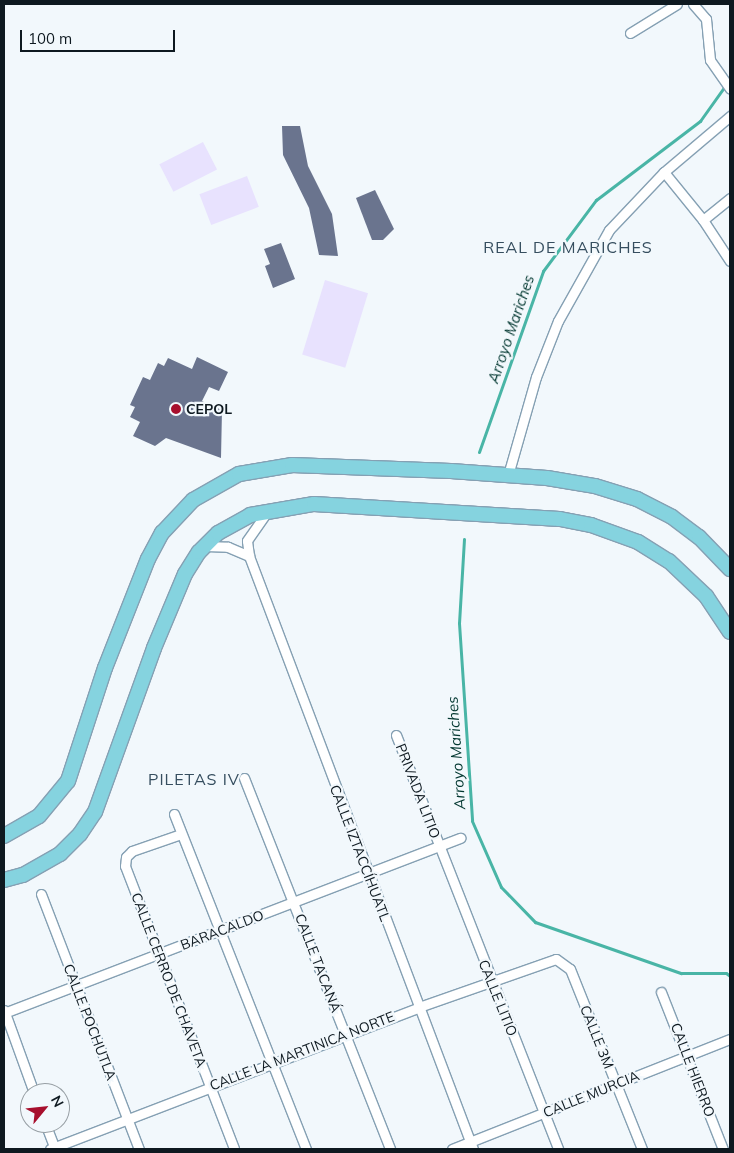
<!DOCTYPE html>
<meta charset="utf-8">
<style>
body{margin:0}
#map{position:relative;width:734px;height:1153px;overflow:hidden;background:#f2f8fc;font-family:Mulish,sans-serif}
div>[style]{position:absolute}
.green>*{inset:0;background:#e8e2fe;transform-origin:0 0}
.stream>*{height:3px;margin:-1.5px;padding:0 1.5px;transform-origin:1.5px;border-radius:1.5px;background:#49b5a6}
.building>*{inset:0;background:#6a748e}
.roads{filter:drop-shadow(1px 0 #85a0b3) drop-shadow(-1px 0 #85a0b3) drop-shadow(0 1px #85a0b3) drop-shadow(0 -1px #85a0b3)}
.minor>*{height:9px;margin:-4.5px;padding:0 4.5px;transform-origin:4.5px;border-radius:4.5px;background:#fff}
.primary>*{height:14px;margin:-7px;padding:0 7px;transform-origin:7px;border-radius:7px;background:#85d3df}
.dots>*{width:14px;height:14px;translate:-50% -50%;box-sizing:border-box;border:2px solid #f2f8fc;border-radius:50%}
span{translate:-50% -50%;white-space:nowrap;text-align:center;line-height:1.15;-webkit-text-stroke:4.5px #f2f8fc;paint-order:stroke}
.poi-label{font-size:14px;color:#0e1920;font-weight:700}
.left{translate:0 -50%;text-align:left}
.street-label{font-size:14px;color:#0e1920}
.water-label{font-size:15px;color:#023730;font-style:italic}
.quarter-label{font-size:16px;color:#364e5f;letter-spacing:1px}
.frame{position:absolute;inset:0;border:5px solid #0e1920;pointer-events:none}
.north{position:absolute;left:20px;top:1083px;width:50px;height:50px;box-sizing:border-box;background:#f2f8fc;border:1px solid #979fa4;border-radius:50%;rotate:62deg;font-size:14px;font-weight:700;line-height:20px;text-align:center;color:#0e1920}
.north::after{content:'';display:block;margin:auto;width:18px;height:22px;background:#a70f2d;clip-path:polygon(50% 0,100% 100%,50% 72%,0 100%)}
.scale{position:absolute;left:20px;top:30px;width:155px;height:22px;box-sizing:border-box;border:2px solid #0e1920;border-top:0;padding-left:6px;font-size:15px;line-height:18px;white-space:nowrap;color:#0e1920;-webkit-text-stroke:4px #f2f8fc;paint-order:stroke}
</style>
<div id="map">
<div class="green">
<div style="left:203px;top:142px;width:31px;height:49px;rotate:63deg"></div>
<div style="left:247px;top:176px;width:33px;height:51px;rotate:69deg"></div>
<div style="left:325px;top:280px;width:45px;height:78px;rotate:17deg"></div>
</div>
<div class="stream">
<div style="left:479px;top:452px;width:192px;rotate:-70.5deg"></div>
<div style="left:543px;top:271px;width:89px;rotate:-53.3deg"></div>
<div style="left:596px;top:200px;width:131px;rotate:-37.2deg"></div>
<div style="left:700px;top:121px;width:52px;rotate:-54.5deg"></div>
<div style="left:464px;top:539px;width:84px;rotate:93.4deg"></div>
<div style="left:459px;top:623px;width:198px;rotate:86.2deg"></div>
<div style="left:472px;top:821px;width:72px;rotate:66.3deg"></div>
<div style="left:501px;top:887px;width:49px;rotate:45.8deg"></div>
<div style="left:535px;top:922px;width:155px;rotate:19.3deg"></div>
<div style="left:681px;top:973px;width:45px"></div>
<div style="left:726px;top:973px;width:5px;rotate:37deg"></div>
</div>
<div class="building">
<div style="clip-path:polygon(282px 126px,300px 126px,308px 166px,332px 214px,338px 256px,319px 255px,309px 208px,283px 155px)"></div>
<div style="clip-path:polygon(375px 190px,394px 229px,383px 240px,372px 240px,356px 198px)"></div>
<div style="clip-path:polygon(281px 243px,295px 279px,273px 288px,265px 266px,270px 264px,264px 249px)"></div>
<div style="clip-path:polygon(197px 357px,228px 372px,219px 391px,209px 387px,202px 401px,222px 410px,221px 458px,166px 438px,155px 446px,133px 436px,140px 422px,130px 417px,135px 407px,130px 405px,143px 377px,150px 380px,158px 363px,164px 366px,168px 358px,192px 369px)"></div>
</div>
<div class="roads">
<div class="minor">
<div style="left:693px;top:4px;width:20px;rotate:49deg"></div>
<div style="left:706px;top:19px;width:41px;rotate:84.4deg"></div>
<div style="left:710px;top:60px;width:35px;rotate:55deg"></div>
<div style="left:630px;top:33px;width:55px;rotate:-31.7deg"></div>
<div style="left:664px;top:172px;width:62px;rotate:50.9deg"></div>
<div style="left:703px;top:220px;width:49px;rotate:56.6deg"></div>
<div style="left:703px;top:220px;width:35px;rotate:-39deg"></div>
<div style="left:508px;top:475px;width:102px;rotate:-74.1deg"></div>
<div style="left:536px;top:377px;width:60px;rotate:-68.6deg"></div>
<div style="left:558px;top:321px;width:104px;rotate:-60.7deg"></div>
<div style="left:609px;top:230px;width:80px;rotate:-46.5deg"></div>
<div style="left:664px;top:172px;width:87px;rotate:-40.3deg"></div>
<div style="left:267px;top:512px;width:35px;rotate:125deg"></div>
<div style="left:247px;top:541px;width:15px;rotate:82deg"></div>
<div style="left:249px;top:556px;width:634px;rotate:69.31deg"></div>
<div style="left:205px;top:546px;width:23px;rotate:2deg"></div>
<div style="left:228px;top:547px;width:23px;rotate:23deg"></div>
<div style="left:396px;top:735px;width:445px;rotate:68.6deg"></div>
<div style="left:244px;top:778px;width:399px;rotate:68.5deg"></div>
<div style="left:174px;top:814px;width:360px;rotate:68.5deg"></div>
<div style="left:181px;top:834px;width:52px;rotate:160.9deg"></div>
<div style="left:132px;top:851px;width:8px;rotate:135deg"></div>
<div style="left:126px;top:857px;width:9px;rotate:96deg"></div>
<div style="left:125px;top:866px;width:303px;rotate:68.9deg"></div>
<div style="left:41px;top:894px;width:273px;rotate:69deg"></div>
<div style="left:661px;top:992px;width:169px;rotate:68.5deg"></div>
<div style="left:4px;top:1010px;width:88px;rotate:70.1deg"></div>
<div style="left:4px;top:1013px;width:489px;rotate:-21deg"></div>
<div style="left:45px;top:1123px;width:28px;rotate:69deg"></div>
<div style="left:50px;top:1149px;width:395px;rotate:-21deg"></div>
<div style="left:419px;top:1007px;width:145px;rotate:-19.3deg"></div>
<div style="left:556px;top:959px;width:17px;rotate:36deg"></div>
<div style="left:570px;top:969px;width:194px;rotate:68.2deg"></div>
<div style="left:452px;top:1149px;width:299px;rotate:-21.6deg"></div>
</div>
<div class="primary">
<div style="left:4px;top:836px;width:40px;rotate:-29.7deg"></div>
<div style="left:39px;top:816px;width:45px;rotate:-50.4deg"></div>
<div style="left:68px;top:781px;width:119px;rotate:-71.9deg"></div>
<div style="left:105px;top:668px;width:117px;rotate:-68.5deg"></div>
<div style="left:148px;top:559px;width:30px;rotate:-62deg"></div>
<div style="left:162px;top:533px;width:45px;rotate:-46.8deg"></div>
<div style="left:193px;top:500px;width:53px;rotate:-29.5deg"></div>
<div style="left:239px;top:474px;width:54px;rotate:-9.6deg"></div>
<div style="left:292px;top:465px;width:159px;rotate:2.2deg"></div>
<div style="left:451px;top:471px;width:96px;rotate:4.2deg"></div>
<div style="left:547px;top:478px;width:49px;rotate:9.5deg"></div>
<div style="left:595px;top:486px;width:44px;rotate:17.2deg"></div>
<div style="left:637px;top:499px;width:39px;rotate:27deg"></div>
<div style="left:672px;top:517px;width:34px;rotate:37deg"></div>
<div style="left:699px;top:537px;width:45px;rotate:45.9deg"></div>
<div style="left:4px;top:880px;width:20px;rotate:-15deg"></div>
<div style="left:23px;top:875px;width:43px;rotate:-29.6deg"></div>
<div style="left:60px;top:854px;width:28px;rotate:-45deg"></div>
<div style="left:80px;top:834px;width:27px;rotate:-56deg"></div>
<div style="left:95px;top:812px;width:174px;rotate:-70.2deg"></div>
<div style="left:154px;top:648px;width:80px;rotate:-67.3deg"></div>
<div style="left:185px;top:574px;width:26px;rotate:-58deg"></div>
<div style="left:199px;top:552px;width:27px;rotate:-45deg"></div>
<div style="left:218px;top:533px;width:37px;rotate:-29deg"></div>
<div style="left:250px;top:515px;width:65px;rotate:-9.8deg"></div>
<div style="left:314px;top:504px;width:246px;rotate:3.5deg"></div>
<div style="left:560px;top:519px;width:32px;rotate:11deg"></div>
<div style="left:591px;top:525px;width:50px;rotate:19.9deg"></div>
<div style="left:638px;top:542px;width:36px;rotate:32deg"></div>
<div style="left:669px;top:561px;width:51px;rotate:43.4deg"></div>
<div style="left:706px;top:596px;width:43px;rotate:56.3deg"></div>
</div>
</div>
<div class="dots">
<div style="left:176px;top:409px;background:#a70f2d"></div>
</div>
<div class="poi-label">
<span class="left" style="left:186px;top:409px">CEPOL</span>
</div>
<div class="street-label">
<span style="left:418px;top:791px;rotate:69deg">PRIVADA LITIO</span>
<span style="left:360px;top:853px;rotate:69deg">CALLE IZTACCÍHUATL</span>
<span style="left:222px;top:930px;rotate:-21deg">BARACALDO</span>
<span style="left:318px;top:963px;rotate:69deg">CALLE TACANÁ</span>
<span style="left:169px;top:980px;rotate:69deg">CALLE CERRO DE CHAVETA</span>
<span style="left:498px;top:998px;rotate:68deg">CALLE LITIO</span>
<span style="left:90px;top:1022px;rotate:69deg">CALLE POCHUTLA</span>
<span style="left:597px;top:1037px;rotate:68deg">CALLE 3M</span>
<span style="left:302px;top:1051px;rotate:-21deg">CALLE LA MARTINICA NORTE</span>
<span style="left:693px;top:1070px;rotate:69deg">CALLE HIERRO</span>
<span style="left:591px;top:1094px;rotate:-22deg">CALLE MURCIA</span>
</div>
<div class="water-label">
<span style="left:511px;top:329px;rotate:-71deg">Arroyo Mariches</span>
<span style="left:456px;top:753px;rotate:-94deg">Arroyo Mariches</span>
</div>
<div class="quarter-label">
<span style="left:568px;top:247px">REAL DE MARICHES</span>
<span style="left:194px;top:779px">PILETAS IV</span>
</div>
<div class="frame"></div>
<div class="north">N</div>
<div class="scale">100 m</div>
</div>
